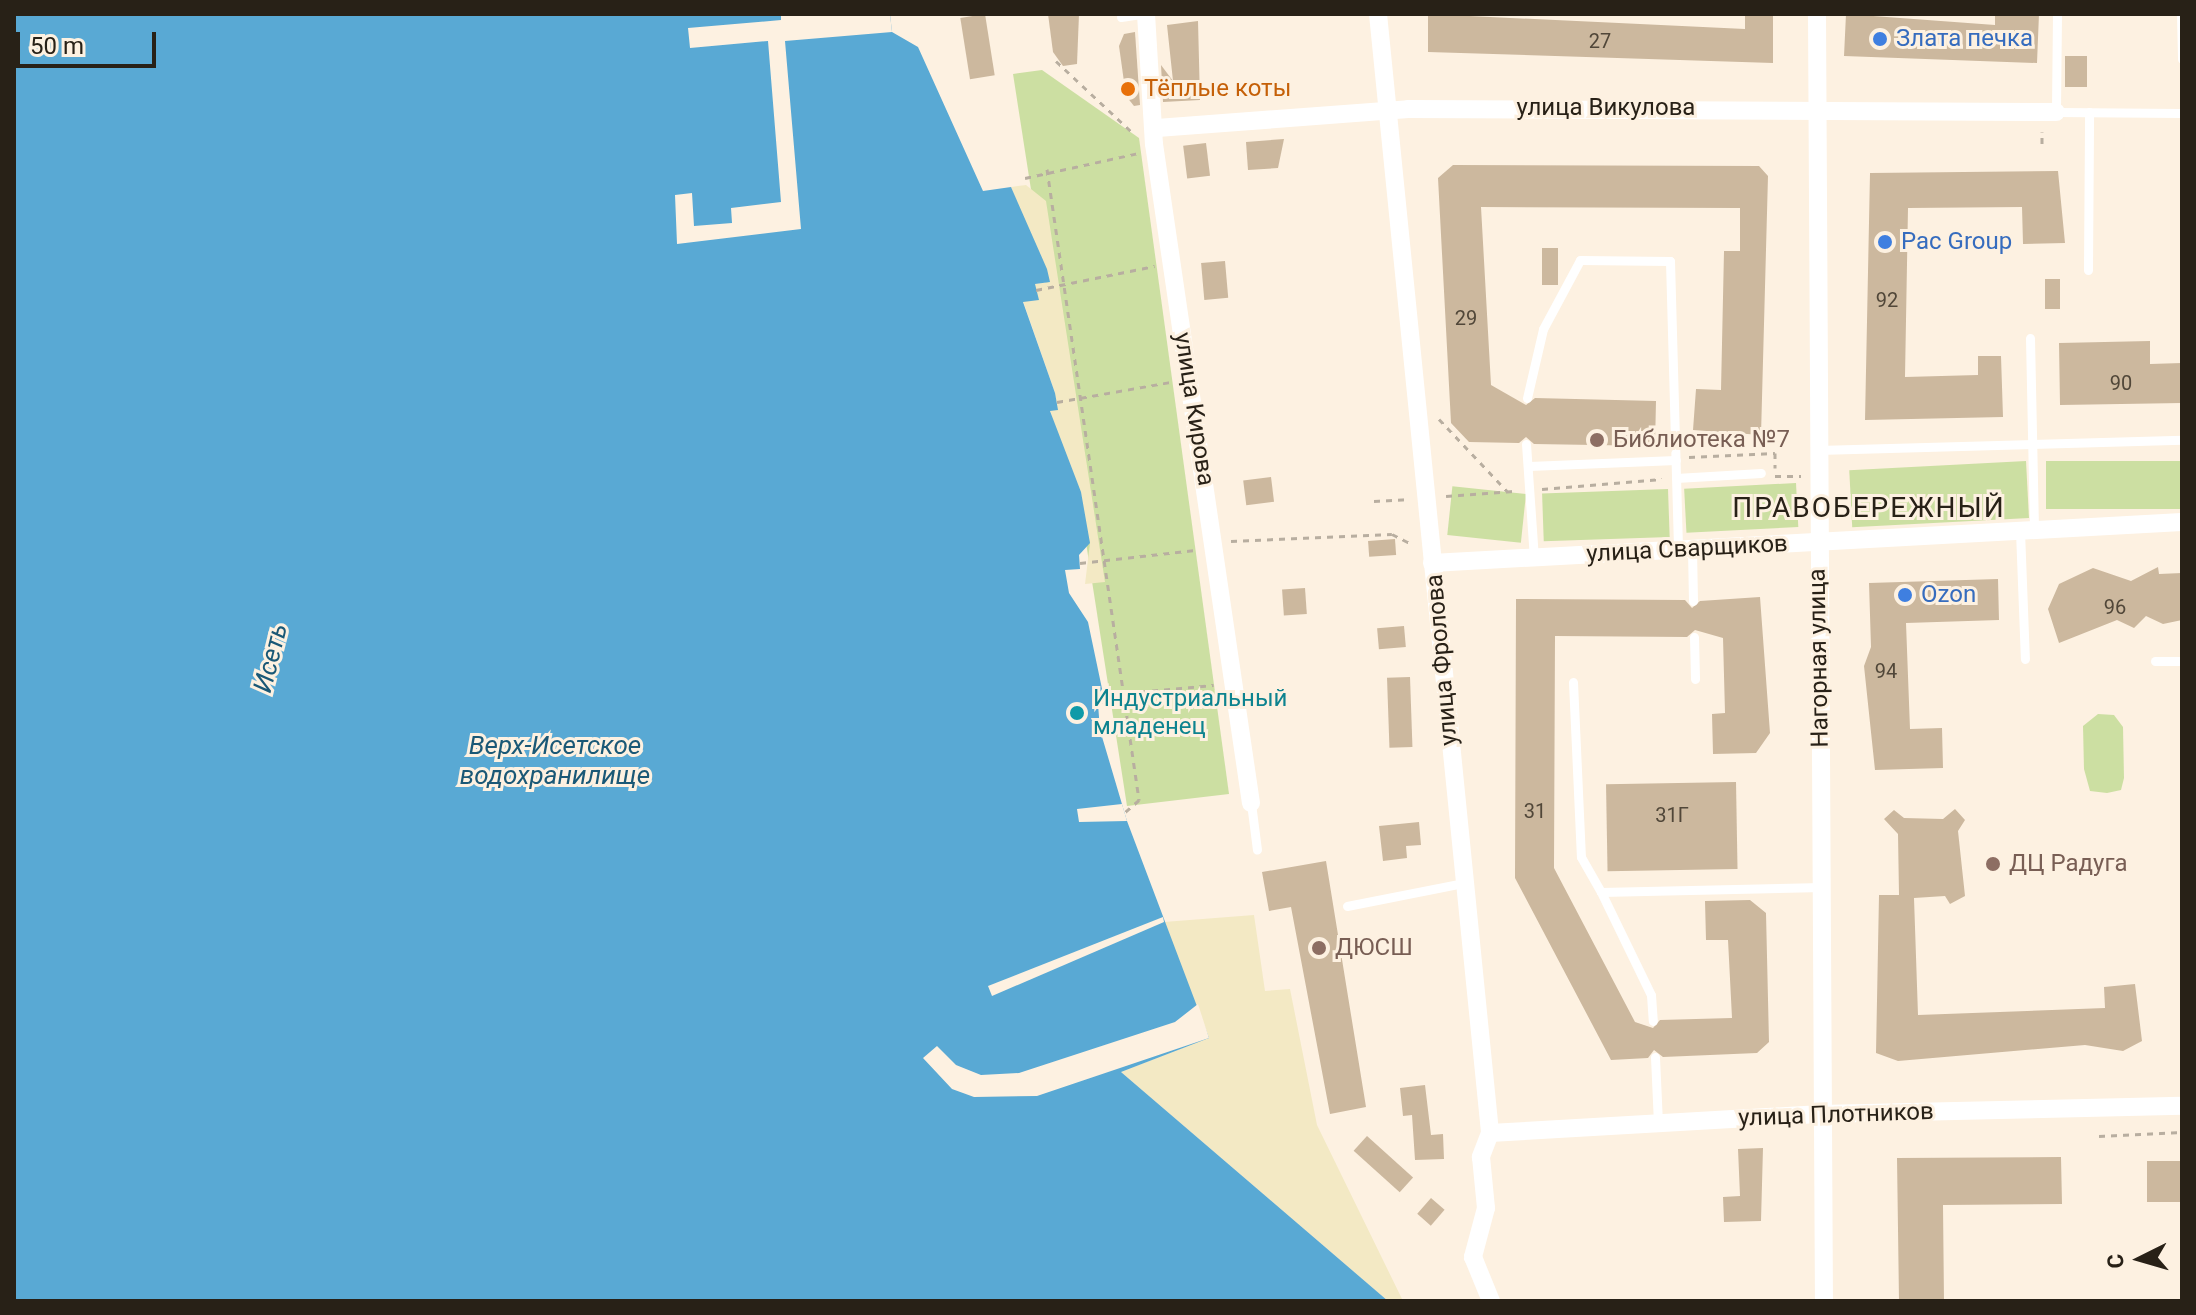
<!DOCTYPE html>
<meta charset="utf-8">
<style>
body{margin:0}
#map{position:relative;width:2196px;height:1315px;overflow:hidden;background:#fdf1e1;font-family:Roboto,sans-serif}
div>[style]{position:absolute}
.green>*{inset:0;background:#ccdfa2;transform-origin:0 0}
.sand>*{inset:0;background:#f3e9c4}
.water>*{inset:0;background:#59a9d4}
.pier>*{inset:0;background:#fdf1e1}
.building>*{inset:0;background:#ccb89e;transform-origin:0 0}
.path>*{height:3px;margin-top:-1.5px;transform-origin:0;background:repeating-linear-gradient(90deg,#b8aea0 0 6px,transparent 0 12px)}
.lane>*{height:9px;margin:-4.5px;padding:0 4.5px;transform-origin:4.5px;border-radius:4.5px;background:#fff}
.street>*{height:18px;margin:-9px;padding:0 9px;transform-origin:9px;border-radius:9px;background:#fff}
.dots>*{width:22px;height:22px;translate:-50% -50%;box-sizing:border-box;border:4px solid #fdf1e1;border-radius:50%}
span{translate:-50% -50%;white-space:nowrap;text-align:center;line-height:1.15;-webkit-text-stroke:6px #fdf1e1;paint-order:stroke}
.number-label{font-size:20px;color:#514739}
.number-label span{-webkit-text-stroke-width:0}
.shop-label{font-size:24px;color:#366cbe}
.left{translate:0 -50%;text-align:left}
.food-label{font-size:24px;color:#c56008}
.street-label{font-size:24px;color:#282117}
.education-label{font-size:24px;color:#785e54}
.culture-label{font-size:24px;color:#0d838f}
.water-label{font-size:26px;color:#1a5876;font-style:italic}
.quarter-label{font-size:28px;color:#282117;letter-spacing:2px}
.frame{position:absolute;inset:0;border:16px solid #282117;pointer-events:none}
.north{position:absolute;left:2100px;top:1219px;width:80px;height:80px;-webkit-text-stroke:6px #fdf1e1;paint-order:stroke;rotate:265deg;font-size:22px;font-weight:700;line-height:32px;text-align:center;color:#282117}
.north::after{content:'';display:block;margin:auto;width:28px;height:36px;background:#282117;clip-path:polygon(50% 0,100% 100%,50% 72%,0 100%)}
.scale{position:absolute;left:16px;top:32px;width:140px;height:36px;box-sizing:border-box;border:4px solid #282117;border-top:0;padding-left:10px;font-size:24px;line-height:28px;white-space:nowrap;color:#282117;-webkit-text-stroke:6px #fdf1e1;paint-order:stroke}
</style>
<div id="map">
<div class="green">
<div style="clip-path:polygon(1042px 70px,1139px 138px,1229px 794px,1127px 806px,1013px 74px)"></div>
<div style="left:2026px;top:461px;width:57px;height:177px;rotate:87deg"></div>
<div style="left:2182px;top:461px;width:48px;height:136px;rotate:90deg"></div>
<div style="left:1796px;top:483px;width:44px;height:112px;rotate:87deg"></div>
<div style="left:1668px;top:489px;width:48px;height:126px;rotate:88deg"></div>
<div style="left:1526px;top:494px;width:49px;height:74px;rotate:96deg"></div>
<div style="clip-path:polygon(2098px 714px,2114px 715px,2123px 727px,2124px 778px,2121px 790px,2107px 793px,2090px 791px,2084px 769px,2083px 726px)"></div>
</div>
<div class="sand">
<div style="clip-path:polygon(1026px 185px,1046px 201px,1105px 582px,1085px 584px,1090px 543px,1050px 410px,1055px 393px,1023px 301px,1035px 284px,1049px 282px,1011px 187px)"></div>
<div style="clip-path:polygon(1254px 915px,1265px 991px,1290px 989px,1317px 1125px,1403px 1301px,1388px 1301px,1121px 1072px,1208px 1038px,1164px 922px)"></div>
</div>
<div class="water">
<div style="clip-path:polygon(14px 14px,890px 14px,892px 32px,918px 47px,983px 191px,1011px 187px,1047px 269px,1050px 282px,1035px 284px,1039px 300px,1023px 302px,1055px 393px,1058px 410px,1050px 411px,1081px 492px,1090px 543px,1079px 555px,1080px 569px,1065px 570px,1069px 593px,1088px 622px,1105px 703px,1098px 704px,1100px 730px,1127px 821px,1209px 1038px,1121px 1072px,1388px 1301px,14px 1301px)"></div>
</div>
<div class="pier">
<div style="clip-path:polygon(781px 14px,890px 14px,892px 32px,785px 41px,801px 229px,677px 244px,675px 195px,692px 193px,694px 226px,732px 223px,731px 208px,781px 202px,768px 41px,690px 48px,688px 28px,781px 20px)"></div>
<div style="clip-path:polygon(1122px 804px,1127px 821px,1079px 822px,1077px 809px)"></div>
<div style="clip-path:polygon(1163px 917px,1164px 922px,992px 996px,988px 986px)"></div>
<div style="clip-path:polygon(1198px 1004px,1209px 1038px,1037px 1096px,974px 1097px,952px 1089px,923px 1058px,937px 1046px,956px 1065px,981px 1075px,1019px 1073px,1175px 1022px)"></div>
</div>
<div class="building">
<div style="left:985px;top:14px;width:62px;height:25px;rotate:81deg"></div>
<div style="clip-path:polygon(1048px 14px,1079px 14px,1077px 64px,1063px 66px,1053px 52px)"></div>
<div style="clip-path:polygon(1428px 14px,1745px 29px,1745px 14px,1773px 14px,1773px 63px,1428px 52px)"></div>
<div style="clip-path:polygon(1846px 14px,1995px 25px,1995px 14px,2039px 14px,2037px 63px,1844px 56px)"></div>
<div style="clip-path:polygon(1198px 21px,1200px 100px,1163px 102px,1161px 65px,1173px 81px,1167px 25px)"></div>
<div style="clip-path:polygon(1135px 32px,1140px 105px,1134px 106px,1126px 96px,1119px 46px,1124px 34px)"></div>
<div style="left:2065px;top:56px;width:22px;height:31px"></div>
<div style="clip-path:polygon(1284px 139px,1278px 168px,1248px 170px,1246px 142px)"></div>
<div style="left:1206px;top:143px;width:33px;height:23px;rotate:83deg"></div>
<div style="clip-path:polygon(1453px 165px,1759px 166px,1768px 176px,1761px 435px,1693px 430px,1696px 389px,1721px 390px,1724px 251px,1740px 251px,1740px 208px,1481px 207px,1491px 385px,1526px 405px,1535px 398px,1656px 401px,1655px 446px,1534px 444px,1526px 437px,1519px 443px,1469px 442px,1451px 423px,1438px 178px)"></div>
<div style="clip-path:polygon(2058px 171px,2065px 243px,2023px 244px,2022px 207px,1908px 208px,1905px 377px,1978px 375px,1978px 356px,2001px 356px,2003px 417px,1865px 420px,1870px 173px)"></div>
<div style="left:1542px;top:248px;width:16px;height:37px"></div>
<div style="left:1225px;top:261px;width:37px;height:24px;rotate:85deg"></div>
<div style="left:2045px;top:279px;width:15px;height:30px"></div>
<div style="clip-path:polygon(2150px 341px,2150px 364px,2182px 363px,2182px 403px,2060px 405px,2059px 343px)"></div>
<div style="left:1271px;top:477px;width:25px;height:28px;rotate:83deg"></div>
<div style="left:1395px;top:539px;width:16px;height:27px;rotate:86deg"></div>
<div style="clip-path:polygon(2158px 567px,2159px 574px,2182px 573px,2182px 620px,2163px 624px,2146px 616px,2134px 628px,2117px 620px,2059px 643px,2048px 609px,2059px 584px,2093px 568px,2131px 581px)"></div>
<div style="clip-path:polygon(1998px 579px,1999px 620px,1906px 623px,1910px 729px,1942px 728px,1943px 768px,1875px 770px,1864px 666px,1871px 647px,1869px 583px)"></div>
<div style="left:1305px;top:588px;width:26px;height:23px;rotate:86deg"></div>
<div style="clip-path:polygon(1760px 597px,1770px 733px,1756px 753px,1713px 754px,1712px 714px,1725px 713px,1723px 638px,1695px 630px,1687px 637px,1555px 636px,1554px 868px,1635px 1022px,1653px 1028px,1660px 1020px,1732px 1018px,1728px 940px,1706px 940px,1705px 901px,1750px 900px,1766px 913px,1769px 1042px,1757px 1053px,1663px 1057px,1654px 1050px,1648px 1058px,1611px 1060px,1515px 878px,1516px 599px,1685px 600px,1692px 608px,1700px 601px)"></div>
<div style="left:1404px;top:626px;width:21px;height:27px;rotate:85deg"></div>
<div style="left:1410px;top:677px;width:70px;height:23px;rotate:88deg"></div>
<div style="left:1736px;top:782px;width:87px;height:130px;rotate:89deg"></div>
<div style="clip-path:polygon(1955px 809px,1965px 820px,1958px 831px,1965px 896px,1950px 904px,1945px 896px,1914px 898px,1918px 1015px,2105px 1008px,2104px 987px,2135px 984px,2142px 1041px,2123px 1051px,2085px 1045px,1898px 1061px,1876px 1053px,1879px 895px,1899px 895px,1898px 834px,1884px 819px,1894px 810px,1904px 818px,1943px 819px)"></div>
<div style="clip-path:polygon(1419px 822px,1421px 845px,1406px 846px,1407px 858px,1383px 861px,1379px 826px)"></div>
<div style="clip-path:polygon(1326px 861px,1366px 1107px,1330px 1114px,1291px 907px,1269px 911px,1262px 872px)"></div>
<div style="clip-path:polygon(1425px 1085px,1431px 1135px,1443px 1134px,1444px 1159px,1415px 1160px,1412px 1115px,1403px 1116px,1400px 1088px)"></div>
<div style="left:1367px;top:1136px;width:62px;height:20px;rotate:42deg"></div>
<div style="clip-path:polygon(1763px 1148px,1761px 1221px,1724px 1222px,1723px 1197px,1740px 1196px,1738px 1149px)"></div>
<div style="clip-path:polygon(2061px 1157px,2062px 1204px,1943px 1205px,1944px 1301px,1899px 1301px,1897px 1158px)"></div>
<div style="left:2182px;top:1161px;width:41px;height:35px;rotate:90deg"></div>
<div style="left:1431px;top:1198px;width:18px;height:21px;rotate:41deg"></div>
</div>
<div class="path">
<div style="left:1056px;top:61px;width:105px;rotate:43.1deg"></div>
<div style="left:2042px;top:144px;width:12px;rotate:-90deg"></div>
<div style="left:1047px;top:169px;width:638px;rotate:81.7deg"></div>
<div style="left:1139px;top:800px;width:18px;rotate:139deg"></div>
<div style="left:1025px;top:178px;width:117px;rotate:-12.4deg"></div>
<div style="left:1036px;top:290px;width:121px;rotate:-11.4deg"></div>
<div style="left:1057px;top:402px;width:116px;rotate:-10deg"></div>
<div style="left:1439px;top:419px;width:99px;rotate:46.6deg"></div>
<div style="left:1689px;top:457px;width:86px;rotate:-2.7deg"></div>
<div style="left:1775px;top:453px;width:15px;rotate:90deg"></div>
<div style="left:1775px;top:476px;width:26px"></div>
<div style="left:1542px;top:489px;width:120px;rotate:-4.8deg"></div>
<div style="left:1446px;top:496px;width:68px;rotate:-4.2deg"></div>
<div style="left:1374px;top:501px;width:33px;rotate:-3deg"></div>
<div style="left:1231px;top:541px;width:161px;rotate:-2.5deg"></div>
<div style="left:1392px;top:534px;width:22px;rotate:27deg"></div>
<div style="left:1080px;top:563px;width:116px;rotate:-6.4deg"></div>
<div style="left:1104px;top:695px;width:110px;rotate:-5.2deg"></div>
<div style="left:2099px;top:1136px;width:83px;rotate:-2.8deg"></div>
</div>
<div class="lane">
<div style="left:2057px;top:14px;width:98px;rotate:90.6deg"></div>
<div style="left:2056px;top:112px;width:126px;rotate:0.5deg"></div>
<div style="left:2181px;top:14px;width:45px;rotate:88.7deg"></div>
<div style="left:1121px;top:17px;width:18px;rotate:-9deg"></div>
<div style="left:2088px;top:270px;width:158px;rotate:-89.6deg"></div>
<div style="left:2030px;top:338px;width:192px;rotate:88.8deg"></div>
<div style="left:1527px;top:398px;width:71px;rotate:-76.9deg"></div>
<div style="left:1543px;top:329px;width:78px;rotate:-61.8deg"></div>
<div style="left:1580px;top:260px;width:90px;rotate:0.6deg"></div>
<div style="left:1670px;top:261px;width:289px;rotate:88.4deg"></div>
<div style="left:1526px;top:444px;width:114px;rotate:86deg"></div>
<div style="left:1818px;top:450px;width:364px;rotate:-1.6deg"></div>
<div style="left:1529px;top:466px;width:147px;rotate:-2.3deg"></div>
<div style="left:1676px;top:478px;width:85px;rotate:-3.4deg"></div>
<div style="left:2020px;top:531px;width:128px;rotate:87.8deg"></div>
<div style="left:1692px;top:549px;width:52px;rotate:88.9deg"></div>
<div style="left:1694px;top:637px;width:42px;rotate:88.6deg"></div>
<div style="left:2155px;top:661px;width:27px"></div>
<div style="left:1573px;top:682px;width:175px;rotate:87.4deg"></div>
<div style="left:1581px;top:857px;width:40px;rotate:60.3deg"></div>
<div style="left:1601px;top:892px;width:222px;rotate:-1.3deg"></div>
<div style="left:1251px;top:803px;width:47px;rotate:82.7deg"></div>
<div style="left:1601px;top:892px;width:114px;rotate:64.1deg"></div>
<div style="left:1651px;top:995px;width:26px;rotate:86deg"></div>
<div style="left:1347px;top:906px;width:118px;rotate:-11.2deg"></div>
<div style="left:1655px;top:1057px;width:65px;rotate:87.4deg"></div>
</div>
<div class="street">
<div style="left:1146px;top:14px;width:130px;rotate:86.5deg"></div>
<div style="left:1154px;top:144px;width:666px;rotate:81.63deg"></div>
<div style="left:1378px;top:14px;width:1125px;rotate:84.28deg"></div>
<div style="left:1490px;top:1133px;width:26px;rotate:111deg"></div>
<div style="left:1481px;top:1157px;width:51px;rotate:84.4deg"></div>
<div style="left:1486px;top:1208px;width:51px;rotate:104.9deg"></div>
<div style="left:1473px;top:1257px;width:48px;rotate:67.8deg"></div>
<div style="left:1817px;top:14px;width:1287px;rotate:89.69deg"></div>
<div style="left:1157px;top:128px;width:252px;rotate:-4.3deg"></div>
<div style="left:1408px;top:109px;width:648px;rotate:0.27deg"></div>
<div style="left:1432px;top:563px;width:751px;rotate:-3.13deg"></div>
<div style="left:1490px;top:1133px;width:332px;rotate:-3.3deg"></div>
<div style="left:1821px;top:1114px;width:361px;rotate:-1.3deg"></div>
</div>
<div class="dots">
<div style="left:1880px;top:39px;background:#3f7fe0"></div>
<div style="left:1128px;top:89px;background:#e8710a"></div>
<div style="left:1885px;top:242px;background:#3f7fe0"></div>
<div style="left:1597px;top:440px;background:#8d6e63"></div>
<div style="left:1905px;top:595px;background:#3f7fe0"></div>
<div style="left:1077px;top:713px;background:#0f9aa8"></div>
<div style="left:1993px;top:864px;background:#8d6e63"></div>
<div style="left:1319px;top:948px;background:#8d6e63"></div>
</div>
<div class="number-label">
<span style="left:1600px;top:41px">27</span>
<span style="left:1887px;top:300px">92</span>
<span style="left:1466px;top:318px">29</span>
<span style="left:2121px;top:383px">90</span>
<span style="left:2115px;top:607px">96</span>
<span style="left:1886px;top:671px">94</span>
<span style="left:1535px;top:811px">31</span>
<span style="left:1672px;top:815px">31Г</span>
</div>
<div class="shop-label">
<span class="left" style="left:1896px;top:39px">Злата печка</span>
<span class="left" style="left:1901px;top:242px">Pac Group</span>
<span class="left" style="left:1921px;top:595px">Ozon</span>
</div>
<div class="food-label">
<span class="left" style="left:1144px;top:89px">Тёплые коты</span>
</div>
<div class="street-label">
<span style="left:1606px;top:108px">улица Викулова</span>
<span style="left:1194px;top:409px;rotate:81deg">улица Кирова</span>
<span style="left:1687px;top:549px;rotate:-3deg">улица Сварщиков</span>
<span style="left:1819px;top:658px;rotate:-91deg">Нагорная улица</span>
<span style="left:1442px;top:660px;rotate:-95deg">улица Фролова</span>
<span style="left:1836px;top:1115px;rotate:-2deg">улица Плотников</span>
</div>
<div class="education-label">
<span class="left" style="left:1613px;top:440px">Библиотека №7</span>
<span class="left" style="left:2009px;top:864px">ДЦ Радуга</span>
<span class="left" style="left:1335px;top:948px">ДЮСШ</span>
</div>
<div class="culture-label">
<span class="left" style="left:1093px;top:713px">Индустриальный<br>младенец</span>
</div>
<div class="water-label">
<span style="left:271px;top:658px;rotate:-76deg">Исеть</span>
<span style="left:555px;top:761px">Верх-Исетское<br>водохранилище</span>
</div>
<div class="quarter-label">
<span style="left:1869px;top:508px">ПРАВОБЕРЕЖНЫЙ</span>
</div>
<div class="frame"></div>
<div class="north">С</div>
<div class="scale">50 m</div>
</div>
